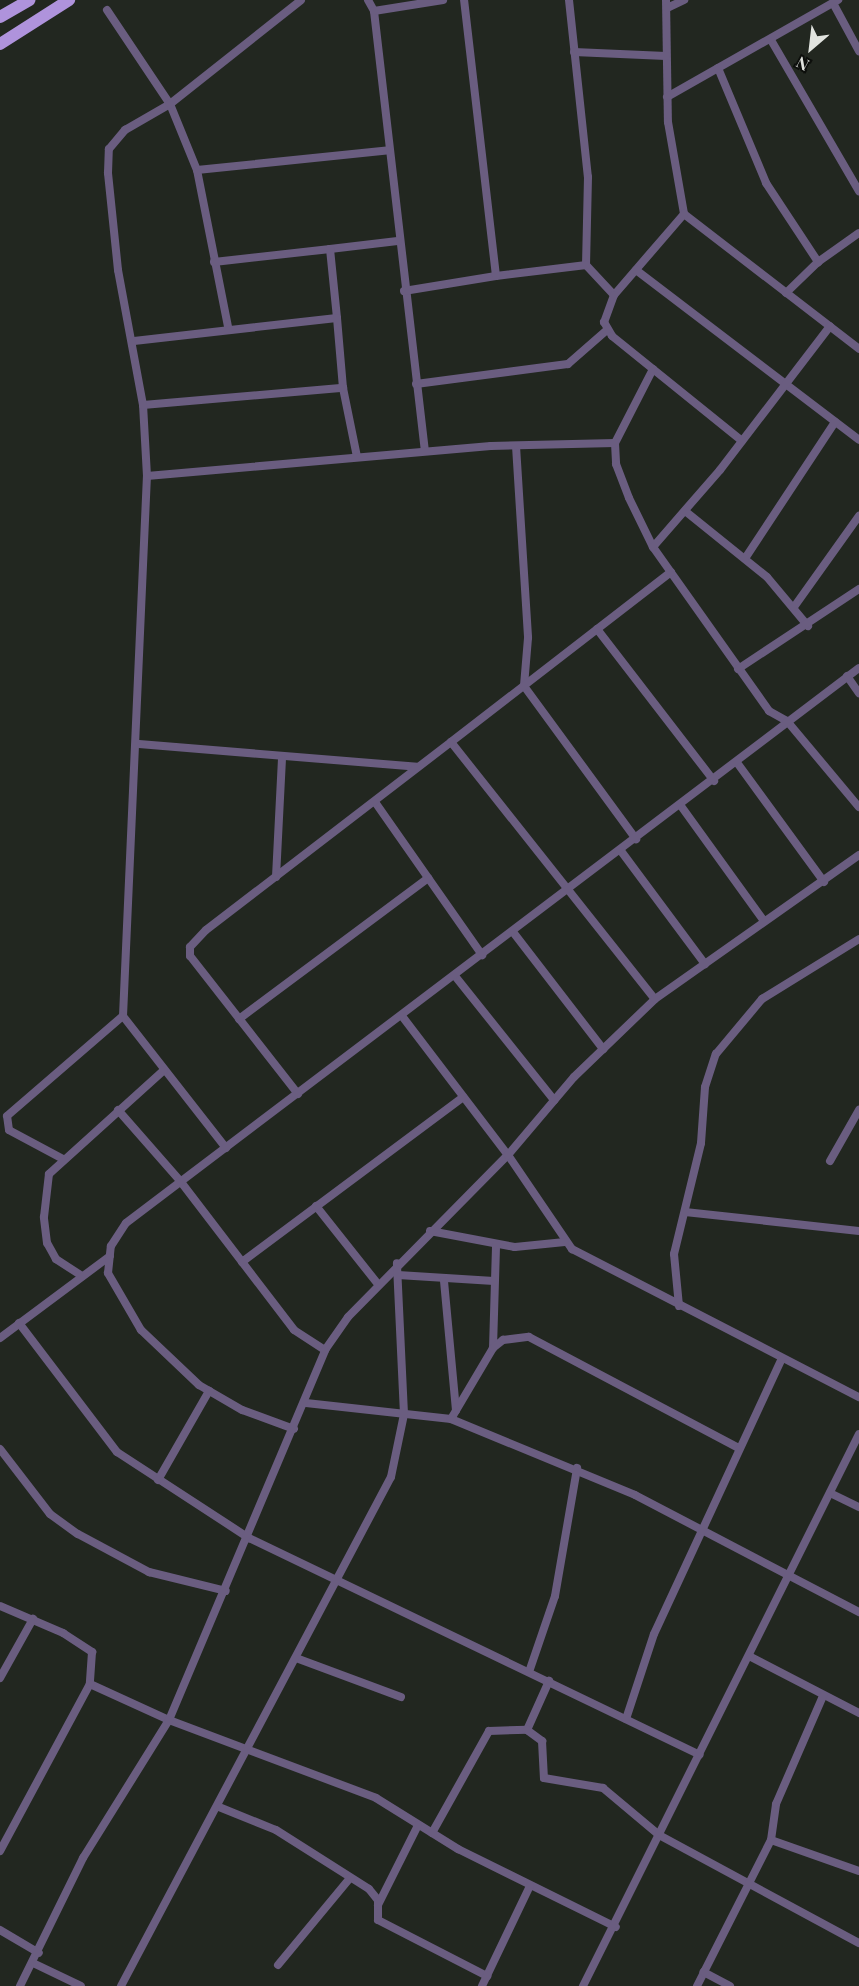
<!DOCTYPE html>
<style>
body{margin:0}
#map{position:relative;width:859px;height:1986px;overflow:hidden;background:#222720;font-family:"Playfair Display",serif}
div>[style]{position:absolute}
.street>*{height:8px;margin:-4px;padding:0 4px;transform-origin:4px;border-radius:4px;background:#6a5d80}
.primary>*{height:12px;margin:-6px;padding:0 6px;transform-origin:6px;border-radius:6px;background:#af93dc}
span{translate:-50% -50%;white-space:nowrap;text-align:center;line-height:1.15;-webkit-text-stroke:6px #0d0f0c;paint-order:stroke}
.north{position:absolute;left:781px;top:18px;width:60px;height:60px;-webkit-text-stroke:4px #0d0f0c;paint-order:stroke;rotate:208deg;font-size:16px;font-weight:700;line-height:24px;text-align:center;color:#e1e4df}
.north::after{content:'';display:block;margin:auto;width:21px;height:27px;background:#e1e4df;clip-path:polygon(50% 0,100% 100%,50% 72%,0 100%)}
</style>
<div id="map">
<div class="street">
<div style="left:368px;top:0;width:13px;rotate:61deg"></div>
<div style="left:374px;top:11px;width:443px;rotate:83.4deg"></div>
<div style="left:569px;top:0;width:178px;rotate:83.9deg"></div>
<div style="left:588px;top:177px;width:88px;rotate:91.3deg"></div>
<div style="left:586px;top:265px;width:41px;rotate:47deg"></div>
<div style="left:666px;top:0;width:122px;rotate:89.1deg"></div>
<div style="left:668px;top:122px;width:93px;rotate:80.1deg"></div>
<div style="left:684px;top:214px;width:221px;rotate:37.6deg"></div>
<div style="left:833px;top:3px;width:55px;rotate:61.6deg"></div>
<div style="left:667px;top:8px;width:19px;rotate:-25deg"></div>
<div style="left:107px;top:10px;width:113px;rotate:56.2deg"></div>
<div style="left:170px;top:104px;width:71px;rotate:67.8deg"></div>
<div style="left:197px;top:170px;width:193px;rotate:-5.9deg"></div>
<div style="left:374px;top:11px;width:70px;rotate:-9.1deg"></div>
<div style="left:771px;top:40px;width:175px;rotate:59.8deg"></div>
<div style="left:574px;top:52px;width:92px;rotate:2.5deg"></div>
<div style="left:718px;top:68px;width:125px;rotate:67.3deg"></div>
<div style="left:766px;top:183px;width:95px;rotate:56.6deg"></div>
<div style="left:667px;top:97px;width:197px;rotate:-29.6deg"></div>
<div style="left:197px;top:170px;width:160px;rotate:78.8deg"></div>
<div style="left:684px;top:214px;width:107px;rotate:130.8deg"></div>
<div style="left:614px;top:295px;width:29px;rotate:110deg"></div>
<div style="left:604px;top:322px;width:16px;rotate:60deg"></div>
<div style="left:612px;top:336px;width:167px;rotate:38.9deg"></div>
<div style="left:330px;top:249px;width:68px;rotate:-6.7deg"></div>
<div style="left:214px;top:262px;width:117px;rotate:-6.4deg"></div>
<div style="left:330px;top:249px;width:69px;rotate:84.2deg"></div>
<div style="left:636px;top:270px;width:280px;rotate:37.3deg"></div>
<div style="left:496px;top:276px;width:91px;rotate:-7deg"></div>
<div style="left:404px;top:291px;width:93px;rotate:-9.3deg"></div>
<div style="left:496px;top:276px;width:278px;rotate:-96.6deg"></div>
<div style="left:786px;top:293px;width:45px;rotate:-44.1deg"></div>
<div style="left:818px;top:262px;width:50px;rotate:-35.3deg"></div>
<div style="left:134px;top:341px;width:204px;rotate:-6.5deg"></div>
<div style="left:337px;top:318px;width:70px;rotate:85.1deg"></div>
<div style="left:343px;top:388px;width:70px;rotate:78.5deg"></div>
<div style="left:653px;top:369px;width:83px;rotate:117.2deg"></div>
<div style="left:615px;top:443px;width:21px;rotate:87deg"></div>
<div style="left:616px;top:464px;width:36px;rotate:69deg"></div>
<div style="left:629px;top:498px;width:55px;rotate:63.9deg"></div>
<div style="left:653px;top:547px;width:201px;rotate:54.7deg"></div>
<div style="left:769px;top:711px;width:21px;rotate:29deg"></div>
<div style="left:787px;top:721px;width:112px;rotate:50.1deg"></div>
<div style="left:416px;top:384px;width:153px;rotate:-7.5deg"></div>
<div style="left:568px;top:364px;width:52px;rotate:-41.1deg"></div>
<div style="left:143px;top:405px;width:201px;rotate:-4.9deg"></div>
<div style="left:516px;top:446px;width:192px;rotate:86.4deg"></div>
<div style="left:528px;top:638px;width:48px;rotate:94.8deg"></div>
<div style="left:524px;top:686px;width:190px;rotate:53.8deg"></div>
<div style="left:147px;top:476px;width:345px;rotate:-5deg"></div>
<div style="left:491px;top:446px;width:124px;rotate:-1.4deg"></div>
<div style="left:685px;top:511px;width:105px;rotate:38.8deg"></div>
<div style="left:767px;top:577px;width:64px;rotate:50.1deg"></div>
<div style="left:653px;top:547px;width:102px;rotate:-49deg"></div>
<div style="left:720px;top:470px;width:181px;rotate:-52.6deg"></div>
<div style="left:746px;top:557px;width:162px;rotate:-56.6deg"></div>
<div style="left:794px;top:607px;width:112px;rotate:-54.5deg"></div>
<div style="left:597px;top:629px;width:192px;rotate:52.4deg"></div>
<div style="left:738px;top:669px;width:145px;rotate:-33.5deg"></div>
<div style="left:847px;top:676px;width:21px;rotate:55deg"></div>
<div style="left:451px;top:742px;width:278px;rotate:-37.7deg"></div>
<div style="left:139px;top:744px;width:279px;rotate:4.7deg"></div>
<div style="left:738px;top:764px;width:146px;rotate:53.9deg"></div>
<div style="left:375px;top:802px;width:187px;rotate:55deg"></div>
<div style="left:681px;top:806px;width:142px;rotate:54.2deg"></div>
<div style="left:621px;top:851px;width:141px;rotate:53.4deg"></div>
<div style="left:276px;top:877px;width:118px;rotate:-87.1deg"></div>
<div style="left:513px;top:932px;width:148px;rotate:52.4deg"></div>
<div style="left:455px;top:976px;width:159px;rotate:51.4deg"></div>
<div style="left:402px;top:1016px;width:175px;rotate:52.7deg"></div>
<div style="left:508px;top:1155px;width:114px;rotate:55.8deg"></div>
<div style="left:572px;top:1249px;width:323px;rotate:27.3deg"></div>
<div style="left:239px;top:1019px;width:236px;rotate:-36.7deg"></div>
<div style="left:298px;top:1094px;width:175px;rotate:-128deg"></div>
<div style="left:190px;top:956px;width:9px;rotate:-90deg"></div>
<div style="left:190px;top:947px;width:23px;rotate:-47deg"></div>
<div style="left:206px;top:930px;width:309px;rotate:-37.5deg"></div>
<div style="left:451px;top:742px;width:328px;rotate:51.6deg"></div>
<div style="left:118px;top:1110px;width:96px;rotate:48.8deg"></div>
<div style="left:181px;top:1182px;width:186px;rotate:52.6deg"></div>
<div style="left:294px;top:1330px;width:37px;rotate:33deg"></div>
<div style="left:226px;top:1148px;width:167px;rotate:-128deg"></div>
<div style="left:123px;top:1016px;width:541px;rotate:-87.46deg"></div>
<div style="left:147px;top:476px;width:71px;rotate:-93.2deg"></div>
<div style="left:143px;top:405px;width:137px;rotate:-100.5deg"></div>
<div style="left:118px;top:270px;width:98px;rotate:-95.9deg"></div>
<div style="left:108px;top:173px;width:24px;rotate:-88deg"></div>
<div style="left:109px;top:149px;width:25px;rotate:-50deg"></div>
<div style="left:125px;top:130px;width:52px;rotate:-30deg"></div>
<div style="left:170px;top:104px;width:167px;rotate:-38.4deg"></div>
<div style="left:63px;top:1159px;width:61px;rotate:-151.8deg"></div>
<div style="left:9px;top:1130px;width:14px;rotate:-98deg"></div>
<div style="left:7px;top:1116px;width:153px;rotate:-40.8deg"></div>
<div style="left:830px;top:1161px;width:59px;rotate:-60.4deg"></div>
<div style="left:316px;top:1206px;width:98px;rotate:51.6deg"></div>
<div style="left:685px;top:1212px;width:175px;rotate:6.2deg"></div>
<div style="left:430px;top:1231px;width:86px;rotate:10.7deg"></div>
<div style="left:515px;top:1247px;width:50px;rotate:-5.7deg"></div>
<div style="left:242px;top:1262px;width:276px;rotate:-36.7deg"></div>
<div style="left:398px;top:1275px;width:96px;rotate:3.6deg"></div>
<div style="left:82px;top:1276px;width:31px;rotate:-147deg"></div>
<div style="left:56px;top:1259px;width:18px;rotate:-119deg"></div>
<div style="left:47px;top:1243px;width:26px;rotate:-97deg"></div>
<div style="left:44px;top:1217px;width:43px;rotate:-83.4deg"></div>
<div style="left:49px;top:1174px;width:154px;rotate:-42.1deg"></div>
<div style="left:444px;top:1281px;width:130px;rotate:84.7deg"></div>
<div style="left:679px;top:1306px;width:52px;rotate:-95.5deg"></div>
<div style="left:674px;top:1254px;width:114px;rotate:-76.3deg"></div>
<div style="left:701px;top:1143px;width:56px;rotate:-85.9deg"></div>
<div style="left:705px;top:1087px;width:35px;rotate:-72deg"></div>
<div style="left:716px;top:1054px;width:72px;rotate:-50.1deg"></div>
<div style="left:762px;top:999px;width:114px;rotate:-31.7deg"></div>
<div style="left:19px;top:1323px;width:162px;rotate:52.8deg"></div>
<div style="left:117px;top:1452px;width:158px;rotate:33.1deg"></div>
<div style="left:249px;top:1538px;width:500px;rotate:25.69deg"></div>
<div style="left:0;top:1338px;width:137px;rotate:-36.7deg"></div>
<div style="left:493px;top:1348px;width:103px;rotate:-88.3deg"></div>
<div style="left:306px;top:1403px;width:146px;rotate:6.3deg"></div>
<div style="left:451px;top:1419px;width:82px;rotate:-59.4deg"></div>
<div style="left:493px;top:1348px;width:13px;rotate:-39deg"></div>
<div style="left:503px;top:1340px;width:26px;rotate:-7deg"></div>
<div style="left:529px;top:1337px;width:238px;rotate:27.9deg"></div>
<div style="left:451px;top:1419px;width:199px;rotate:22.4deg"></div>
<div style="left:635px;top:1495px;width:253px;rotate:27.6deg"></div>
<div style="left:294px;top:1429px;width:55px;rotate:-159.9deg"></div>
<div style="left:242px;top:1410px;width:50px;rotate:-149.8deg"></div>
<div style="left:199px;top:1385px;width:80px;rotate:-136.5deg"></div>
<div style="left:141px;top:1330px;width:66px;rotate:-120.1deg"></div>
<div style="left:108px;top:1273px;width:27px;rotate:-84deg"></div>
<div style="left:111px;top:1246px;width:27px;rotate:-57deg"></div>
<div style="left:126px;top:1223px;width:919px;rotate:-37.13deg"></div>
<div style="left:0;top:1449px;width:82px;rotate:52.4deg"></div>
<div style="left:50px;top:1514px;width:34px;rotate:36deg"></div>
<div style="left:78px;top:1534px;width:81px;rotate:28.2deg"></div>
<div style="left:149px;top:1572px;width:79px;rotate:13.9deg"></div>
<div style="left:158px;top:1480px;width:103px;rotate:-60.2deg"></div>
<div style="left:830px;top:1493px;width:32px;rotate:26deg"></div>
<div style="left:0;top:1606px;width:69px;rotate:23.2deg"></div>
<div style="left:63px;top:1633px;width:35px;rotate:33deg"></div>
<div style="left:92px;top:1652px;width:32px;rotate:94deg"></div>
<div style="left:90px;top:1684px;width:87px;rotate:24.5deg"></div>
<div style="left:169px;top:1720px;width:221px;rotate:20.6deg"></div>
<div style="left:376px;top:1798px;width:97px;rotate:31.9deg"></div>
<div style="left:458px;top:1849px;width:176px;rotate:26.3deg"></div>
<div style="left:749px;top:1656px;width:124px;rotate:27.4deg"></div>
<div style="left:296px;top:1658px;width:112px;rotate:20.4deg"></div>
<div style="left:529px;top:1672px;width:80px;rotate:-71.1deg"></div>
<div style="left:555px;top:1596px;width:130px;rotate:-80.2deg"></div>
<div style="left:0;top:1678px;width:68px;rotate:-60.8deg"></div>
<div style="left:626px;top:1719px;width:89px;rotate:-71.8deg"></div>
<div style="left:654px;top:1634px;width:304px;rotate:-65.1deg"></div>
<div style="left:527px;top:1730px;width:54px;rotate:-65.8deg"></div>
<div style="left:219px;top:1807px;width:61px;rotate:22deg"></div>
<div style="left:276px;top:1830px;width:110px;rotate:32.4deg"></div>
<div style="left:369px;top:1889px;width:14px;rotate:51deg"></div>
<div style="left:378px;top:1900px;width:20px;rotate:90deg"></div>
<div style="left:378px;top:1920px;width:123px;rotate:27.2deg"></div>
<div style="left:432px;top:1833px;width:117px;rotate:-60.8deg"></div>
<div style="left:489px;top:1731px;width:38px;rotate:-2deg"></div>
<div style="left:527px;top:1730px;width:19px;rotate:36deg"></div>
<div style="left:542px;top:1741px;width:37px;rotate:87deg"></div>
<div style="left:544px;top:1778px;width:60px;rotate:9.6deg"></div>
<div style="left:603px;top:1788px;width:73px;rotate:40deg"></div>
<div style="left:659px;top:1835px;width:227px;rotate:28.4deg"></div>
<div style="left:771px;top:1840px;width:36px;rotate:-82deg"></div>
<div style="left:776px;top:1804px;width:118px;rotate:-66.5deg"></div>
<div style="left:0;top:1851px;width:190px;rotate:-61.7deg"></div>
<div style="left:378px;top:1905px;width:89px;rotate:-63.4deg"></div>
<div style="left:0;top:1930px;width:45px;rotate:30.5deg"></div>
<div style="left:33px;top:1963px;width:53px;rotate:25.6deg"></div>
<div style="left:278px;top:1965px;width:113px;rotate:-50.4deg"></div>
<div style="left:20px;top:1986px;width:143px;rotate:-63.8deg"></div>
<div style="left:83px;top:1858px;width:163px;rotate:-58.1deg"></div>
<div style="left:169px;top:1720px;width:402px;rotate:-67.1deg"></div>
<div style="left:325px;top:1350px;width:40px;rotate:-55.1deg"></div>
<div style="left:348px;top:1317px;width:228px;rotate:-45.4deg"></div>
<div style="left:508px;top:1155px;width:102px;rotate:-49.8deg"></div>
<div style="left:574px;top:1077px;width:112px;rotate:-43.9deg"></div>
<div style="left:655px;top:999px;width:250px;rotate:-35.2deg"></div>
<div style="left:121px;top:1986px;width:576px;rotate:-62.06deg"></div>
<div style="left:391px;top:1477px;width:64px;rotate:-78.3deg"></div>
<div style="left:404px;top:1414px;width:151px;rotate:-92.7deg"></div>
<div style="left:482px;top:1986px;width:111px;rotate:-64.4deg"></div>
<div style="left:583px;top:1986px;width:617px;rotate:-63.43deg"></div>
<div style="left:697px;top:1986px;width:16px;rotate:-63deg"></div>
<div style="left:730px;top:1986px;width:30px;rotate:-152deg"></div>
<div style="left:704px;top:1972px;width:148px;rotate:-63.1deg"></div>
<div style="left:771px;top:1840px;width:93px;rotate:19.4deg"></div>
</div>
<div class="primary">
<div style="left:0;top:17px;width:34px;rotate:-30deg"></div>
<div style="left:0;top:44px;width:82px;rotate:-32.5deg"></div>
</div>
<div class="north">N</div>
</div>
